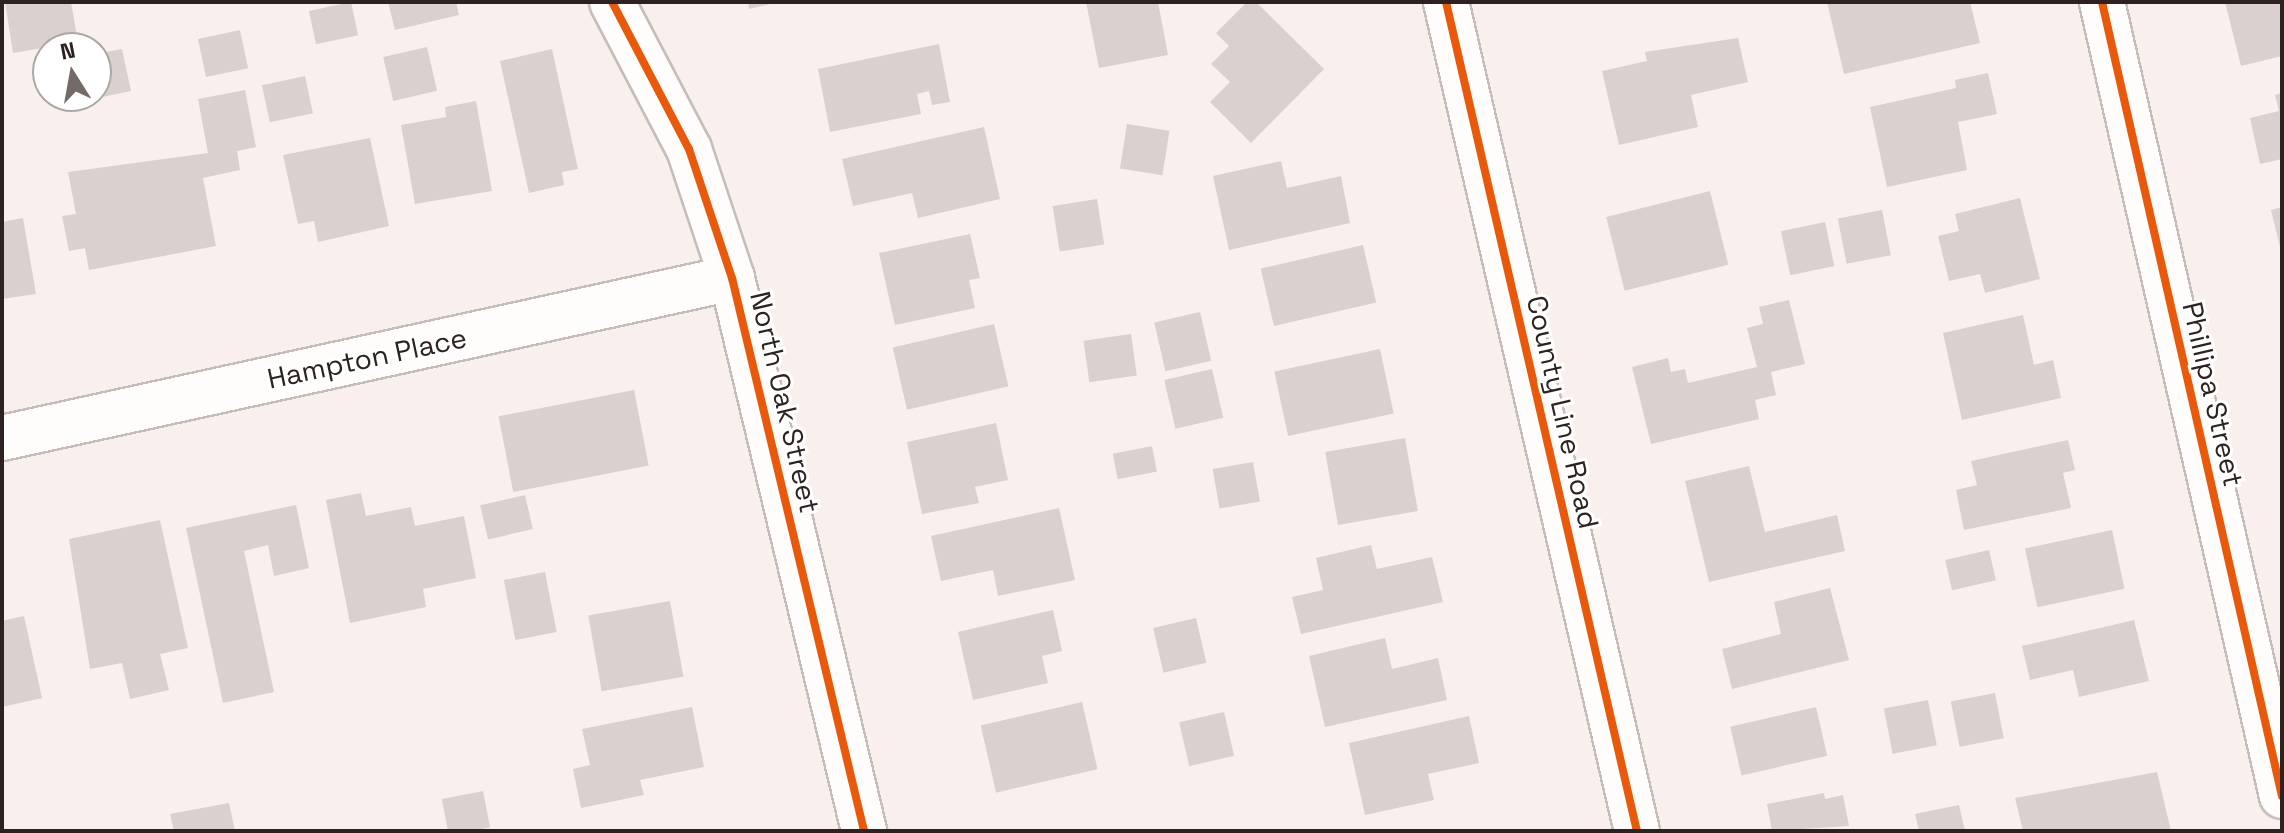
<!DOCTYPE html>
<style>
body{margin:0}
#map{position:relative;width:2284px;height:833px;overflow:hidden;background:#f9f0ed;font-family:"Space Grotesk",sans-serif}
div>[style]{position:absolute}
.building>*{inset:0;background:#dad0ce;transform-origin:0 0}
.roads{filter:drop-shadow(2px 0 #c6bdbb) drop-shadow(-2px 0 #c6bdbb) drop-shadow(0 2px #c6bdbb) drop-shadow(0 -2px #c6bdbb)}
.minor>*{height:44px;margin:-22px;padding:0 22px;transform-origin:22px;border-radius:22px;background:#fefdfc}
.cycleway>*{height:8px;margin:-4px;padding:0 4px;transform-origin:4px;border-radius:4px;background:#e8590c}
span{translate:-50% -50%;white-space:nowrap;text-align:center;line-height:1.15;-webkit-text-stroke:6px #fff;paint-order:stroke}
.street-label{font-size:28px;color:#2d2220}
.frame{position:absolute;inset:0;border:4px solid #2d2220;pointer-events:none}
.north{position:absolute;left:32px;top:32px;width:80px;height:80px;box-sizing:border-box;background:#fff;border:2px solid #aba7a6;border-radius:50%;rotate:349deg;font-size:22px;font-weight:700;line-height:32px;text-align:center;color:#2d2220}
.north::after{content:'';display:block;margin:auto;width:28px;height:36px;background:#746a68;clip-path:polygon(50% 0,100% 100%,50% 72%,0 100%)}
</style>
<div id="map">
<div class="building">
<div style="clip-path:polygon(5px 2px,71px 2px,78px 42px,13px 53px)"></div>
<div style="left:351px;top:2px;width:34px;height:43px;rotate:78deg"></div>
<div style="clip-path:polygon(388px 2px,456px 2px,459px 15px,395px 30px)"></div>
<div style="clip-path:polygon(748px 2px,774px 2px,774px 3px,749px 9px)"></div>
<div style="clip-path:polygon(1086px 2px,1158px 2px,1168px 55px,1099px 68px)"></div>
<div style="clip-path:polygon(1247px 2px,1256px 2px,1324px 69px,1251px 143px,1210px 102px,1230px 82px,1211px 64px,1229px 46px,1216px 33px)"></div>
<div style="clip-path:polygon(1827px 2px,1970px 2px,1980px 43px,1844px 74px)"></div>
<div style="clip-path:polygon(2225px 2px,2282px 2px,2282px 56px,2241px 66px)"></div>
<div style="left:240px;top:30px;width:39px;height:43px;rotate:78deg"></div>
<div style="clip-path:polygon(1738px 38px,1748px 82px,1691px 95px,1698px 127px,1619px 145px,1602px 71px,1647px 61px,1645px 52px)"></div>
<div style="clip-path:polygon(939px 44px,950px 102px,932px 105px,929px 91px,917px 94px,921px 114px,830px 132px,818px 69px)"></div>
<div style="left:427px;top:47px;width:45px;height:45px;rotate:77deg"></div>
<div style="clip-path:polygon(122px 49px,131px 91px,88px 100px,96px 96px,96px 54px)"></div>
<div style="clip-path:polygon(552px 49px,578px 169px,562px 172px,564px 185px,529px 193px,500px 61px)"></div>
<div style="clip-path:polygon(1988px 73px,1997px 114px,1958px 122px,1967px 170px,1887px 187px,1870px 107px,1956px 88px,1955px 80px)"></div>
<div style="left:305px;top:76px;width:38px;height:44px;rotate:78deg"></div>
<div style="clip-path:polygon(245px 90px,256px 147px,237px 151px,240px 170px,203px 178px,216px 246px,89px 270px,85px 248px,69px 251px,62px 216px,76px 214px,68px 172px,208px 153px,198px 99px)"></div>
<div style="clip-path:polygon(2282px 93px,2282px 159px,2260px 164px,2250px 118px,2279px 111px,2275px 95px)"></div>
<div style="clip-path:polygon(476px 101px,492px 191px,415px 204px,401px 125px,446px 117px,445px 107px)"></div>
<div style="left:1127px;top:124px;width:43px;height:45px;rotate:9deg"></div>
<div style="clip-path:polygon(984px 127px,1000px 199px,918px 218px,912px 193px,853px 206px,842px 159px)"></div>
<div style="clip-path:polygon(370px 138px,389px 226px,318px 242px,314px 221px,298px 224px,283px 155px)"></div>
<div style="clip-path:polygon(1281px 161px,1287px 188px,1341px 176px,1350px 223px,1229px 250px,1213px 176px)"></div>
<div style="left:1710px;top:191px;width:76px;height:107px;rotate:76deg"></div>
<div style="clip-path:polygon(2020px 198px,2040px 279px,1985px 293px,1980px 274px,1949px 281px,1938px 236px,1959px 231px,1955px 214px)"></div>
<div style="left:1097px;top:199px;width:46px;height:45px;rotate:81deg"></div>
<div style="clip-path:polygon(2282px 207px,2282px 250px,2281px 251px,2271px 210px)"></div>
<div style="left:1882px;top:210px;width:46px;height:45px;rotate:79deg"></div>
<div style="clip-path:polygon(23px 218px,36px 294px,2px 299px,2px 222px)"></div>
<div style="left:1825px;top:222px;width:45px;height:45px;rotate:78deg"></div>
<div style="clip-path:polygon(970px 234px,980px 278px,969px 280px,975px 308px,895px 325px,879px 253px)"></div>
<div style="left:1363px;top:245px;width:59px;height:105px;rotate:77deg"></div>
<div style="clip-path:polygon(1789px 300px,1805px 364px,1771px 372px,1776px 395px,1755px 400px,1759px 419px,1651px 444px,1632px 367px,1668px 358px,1671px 372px,1685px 369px,1688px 383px,1757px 367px,1747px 328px,1763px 324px,1759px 307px)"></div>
<div style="left:1200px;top:312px;width:50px;height:47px;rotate:77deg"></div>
<div style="clip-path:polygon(2023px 315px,2034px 365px,2053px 360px,2061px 398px,1962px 420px,1943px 333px)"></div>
<div style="left:994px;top:324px;width:64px;height:104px;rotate:77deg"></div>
<div style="left:1131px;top:334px;width:42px;height:48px;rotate:82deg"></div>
<div style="left:1380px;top:349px;width:66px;height:108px;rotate:78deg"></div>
<div style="left:1212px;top:369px;width:50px;height:49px;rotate:77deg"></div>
<div style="left:634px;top:390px;width:77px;height:138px;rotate:79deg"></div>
<div style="clip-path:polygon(996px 423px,1008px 480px,975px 487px,979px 503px,922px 514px,907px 442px)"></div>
<div style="left:1405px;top:438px;width:74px;height:81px;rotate:80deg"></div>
<div style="clip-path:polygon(2068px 440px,2075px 470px,2063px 473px,2071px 508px,1964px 530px,1956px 490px,1977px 485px,1971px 461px)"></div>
<div style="left:1152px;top:446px;width:26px;height:40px;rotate:79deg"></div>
<div style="left:1253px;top:462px;width:40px;height:41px;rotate:80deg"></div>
<div style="clip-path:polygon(1749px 466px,1765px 532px,1837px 515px,1845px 551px,1709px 582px,1685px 481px)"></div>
<div style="clip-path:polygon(361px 493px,366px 516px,411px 507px,415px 526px,464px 516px,476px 578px,423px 589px,426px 607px,350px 623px,326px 500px)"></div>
<div style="left:525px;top:495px;width:35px;height:46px;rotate:77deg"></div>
<div style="clip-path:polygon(296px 505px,309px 568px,274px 576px,268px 545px,244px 551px,274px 692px,223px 703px,186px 528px)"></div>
<div style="clip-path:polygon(1059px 508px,1075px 580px,998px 596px,993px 570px,941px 581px,931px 536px)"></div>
<div style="clip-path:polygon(160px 520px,188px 648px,160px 654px,169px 690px,130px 699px,122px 663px,90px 669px,69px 539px)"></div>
<div style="left:2112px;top:530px;width:60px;height:89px;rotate:78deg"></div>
<div style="clip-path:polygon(1371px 545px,1377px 569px,1432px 557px,1443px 602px,1301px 634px,1292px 597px,1323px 590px,1316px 558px)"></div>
<div style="left:1989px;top:550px;width:31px;height:45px;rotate:77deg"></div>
<div style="left:545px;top:572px;width:61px;height:42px;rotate:79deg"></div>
<div style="clip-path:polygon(1830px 588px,1849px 660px,1732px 689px,1722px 649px,1781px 634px,1774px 602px)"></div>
<div style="left:670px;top:601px;width:77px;height:83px;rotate:80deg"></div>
<div style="clip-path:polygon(1053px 610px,1062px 651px,1042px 656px,1048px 683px,973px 700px,958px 632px)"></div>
<div style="clip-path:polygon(24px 616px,42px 698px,2px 707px,2px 621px)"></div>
<div style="left:1196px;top:618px;width:46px;height:44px;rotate:77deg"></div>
<div style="clip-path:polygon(2134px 620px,2149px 681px,2079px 697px,2073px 670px,2030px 680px,2022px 646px)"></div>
<div style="clip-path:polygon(1385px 638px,1392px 669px,1438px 658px,1447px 700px,1325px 727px,1309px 656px)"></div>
<div style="left:1995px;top:693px;width:46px;height:45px;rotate:79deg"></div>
<div style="left:1928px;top:700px;width:46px;height:45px;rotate:79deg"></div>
<div style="left:1082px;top:702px;width:69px;height:104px;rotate:77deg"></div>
<div style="clip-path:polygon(692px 707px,704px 767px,640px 780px,644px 795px,581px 808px,573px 769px,590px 765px,582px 729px)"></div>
<div style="left:1816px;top:707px;width:50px;height:88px;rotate:77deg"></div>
<div style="left:1224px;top:712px;width:45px;height:46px;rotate:77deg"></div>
<div style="clip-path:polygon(1469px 716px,1479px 763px,1428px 774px,1434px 800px,1365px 815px,1349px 743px)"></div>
<div style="clip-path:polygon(2157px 772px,2171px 831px,2023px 831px,2015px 798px)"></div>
<div style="left:483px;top:791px;width:37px;height:42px;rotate:79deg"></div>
<div style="clip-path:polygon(1824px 793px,1825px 799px,1843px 795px,1849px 826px,1772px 831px,1767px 804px)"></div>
<div style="clip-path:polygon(229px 803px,235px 831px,174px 831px,170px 814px)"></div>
<div style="clip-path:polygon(1959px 805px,1965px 831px,1919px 831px,1915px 814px)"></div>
</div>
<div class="roads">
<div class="minor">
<div style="left:612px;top:2px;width:166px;rotate:62.4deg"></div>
<div style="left:689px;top:149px;width:136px;rotate:71.6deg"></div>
<div style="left:732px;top:278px;width:569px;rotate:76.57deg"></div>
<div style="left:1446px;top:2px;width:851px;rotate:77.03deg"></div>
<div style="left:2102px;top:2px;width:814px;rotate:77.23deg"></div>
<div style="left:2px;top:438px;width:747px;rotate:-12.36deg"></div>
</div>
</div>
<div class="cycleway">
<div style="left:612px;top:2px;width:166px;rotate:62.4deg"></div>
<div style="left:689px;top:149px;width:136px;rotate:71.6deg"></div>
<div style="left:732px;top:278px;width:569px;rotate:76.57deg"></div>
<div style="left:1446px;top:2px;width:851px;rotate:77.03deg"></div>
<div style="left:2102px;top:2px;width:814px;rotate:77.23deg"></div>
</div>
<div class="street-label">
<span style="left:367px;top:358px;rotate:-12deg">Hampton Place</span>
<span style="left:2213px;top:394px;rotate:77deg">Phillipa Street</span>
<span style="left:785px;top:402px;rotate:77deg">North Oak Street</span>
<span style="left:1563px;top:412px;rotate:77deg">County Line Road</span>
</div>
<div class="frame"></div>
<div class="north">N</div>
</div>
